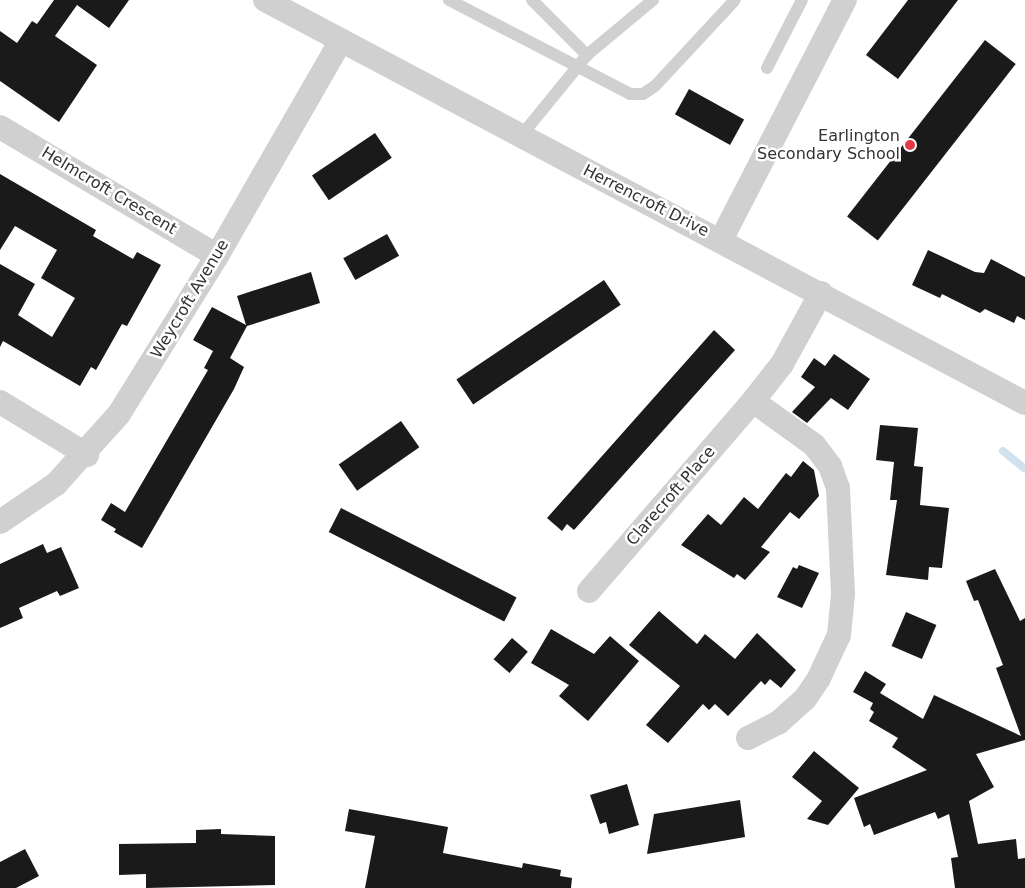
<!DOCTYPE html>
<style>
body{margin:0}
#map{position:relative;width:1025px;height:888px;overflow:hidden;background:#fff;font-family:"DejaVu Sans",sans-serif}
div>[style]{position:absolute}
.stream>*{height:8px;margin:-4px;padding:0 4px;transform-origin:4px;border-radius:4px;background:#cfe2ee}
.building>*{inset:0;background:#1a1a1a;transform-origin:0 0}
.lane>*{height:12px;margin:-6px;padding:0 6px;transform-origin:6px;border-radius:6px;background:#d0d0d0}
.street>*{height:24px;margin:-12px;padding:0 12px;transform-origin:12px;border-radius:12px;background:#d0d0d0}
.dots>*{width:14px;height:14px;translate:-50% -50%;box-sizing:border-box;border:2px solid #fff;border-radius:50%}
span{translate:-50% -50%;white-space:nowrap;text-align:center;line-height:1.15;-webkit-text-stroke:5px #fff;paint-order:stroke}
.poi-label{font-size:16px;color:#333}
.right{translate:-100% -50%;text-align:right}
.street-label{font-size:16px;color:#333}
</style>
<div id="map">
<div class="stream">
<div style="left:1003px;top:451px;width:28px;rotate:39deg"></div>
</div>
<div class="building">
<div style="clip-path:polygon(54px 0,129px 0,109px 28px,77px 5px,55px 36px,97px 65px,59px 122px,0 81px,0 31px,17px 43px,32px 21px,37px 24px)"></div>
<div style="clip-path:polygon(908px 0,958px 0,898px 79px,866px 55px)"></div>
<div style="left:985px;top:40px;width:39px;height:224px;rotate:38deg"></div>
<div style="left:689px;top:89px;width:63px;height:29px;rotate:29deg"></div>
<div style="left:375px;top:133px;width:30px;height:76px;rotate:56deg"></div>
<div style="clip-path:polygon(0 174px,96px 230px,93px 236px,133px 259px,137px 252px,161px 265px,127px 326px,122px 324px,96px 370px,91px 367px,80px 386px,3px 341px,0 347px,0 264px,35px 284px,18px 315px,52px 337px,75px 298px,41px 278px,57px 250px,15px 226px,0 250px)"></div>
<div style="left:387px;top:234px;width:25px;height:50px;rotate:61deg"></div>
<div style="clip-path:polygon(928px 250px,975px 272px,984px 273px,991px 259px,1025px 277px,1025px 320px,1017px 316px,1014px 323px,985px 309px,980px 313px,942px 294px,940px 298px,912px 285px)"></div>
<div style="clip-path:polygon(311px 272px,320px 303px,247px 326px,230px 358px,244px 367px,234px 389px,142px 548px,114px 532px,116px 529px,101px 520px,111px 503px,125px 512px,208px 370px,204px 368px,213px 351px,193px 340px,212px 307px,246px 325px,237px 296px)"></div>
<div style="left:604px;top:280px;width:30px;height:178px;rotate:56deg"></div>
<div style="clip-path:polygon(714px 330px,735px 350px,574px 530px,567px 524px,562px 531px,547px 518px)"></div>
<div style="clip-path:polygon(834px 354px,870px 379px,848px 410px,831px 398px,807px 423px,792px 412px,815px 387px,801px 377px,814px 358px,825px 366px)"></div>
<div style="left:401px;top:421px;width:32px;height:76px;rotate:55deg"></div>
<div style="clip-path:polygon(880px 425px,918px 428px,914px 466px,923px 467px,920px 505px,949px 508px,942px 568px,929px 567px,928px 580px,886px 575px,897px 500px,890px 500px,894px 462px,876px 460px)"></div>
<div style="clip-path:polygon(803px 461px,814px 470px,819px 496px,799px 519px,790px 512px,761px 547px,770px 552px,745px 580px,737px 574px,734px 578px,681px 545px,708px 514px,721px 525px,744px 497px,758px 509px,786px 473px,791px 477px)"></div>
<div style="left:341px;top:508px;width:197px;height:27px;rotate:27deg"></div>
<div style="clip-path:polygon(43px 544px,47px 553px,61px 547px,79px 588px,60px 596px,57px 591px,19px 608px,23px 618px,0 628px,0 564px)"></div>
<div style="clip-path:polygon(799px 565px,819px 573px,802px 608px,777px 597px,793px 567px,797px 569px)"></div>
<div style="clip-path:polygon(995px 569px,1020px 621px,1025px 618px,1025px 740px,976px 754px,994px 787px,969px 801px,978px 844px,1016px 839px,1018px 859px,1025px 858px,1025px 888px,955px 888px,951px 858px,958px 857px,949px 814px,938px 819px,935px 812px,874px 835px,870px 824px,864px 827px,854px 798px,927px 770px,892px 747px,898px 738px,869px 721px,874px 712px,870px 709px,873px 703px,853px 692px,865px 671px,886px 684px,880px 693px,923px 719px,934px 695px,1021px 736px,996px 668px,1003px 665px,978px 600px,974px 601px,966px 581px)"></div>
<div style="clip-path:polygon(659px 611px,697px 644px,705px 634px,735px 659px,757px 633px,796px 670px,781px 688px,770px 679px,765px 685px,761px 681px,728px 716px,715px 704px,709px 710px,703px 704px,668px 743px,646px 725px,680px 686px,629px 645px)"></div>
<div style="left:906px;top:612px;width:33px;height:37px;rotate:23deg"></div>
<div style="clip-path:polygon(551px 629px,594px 654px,610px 636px,639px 661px,588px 721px,559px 696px,569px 685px,531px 663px)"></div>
<div style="left:512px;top:638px;width:21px;height:28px;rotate:41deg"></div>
<div style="clip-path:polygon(814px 751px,859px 788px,828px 825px,807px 819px,822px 801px,792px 777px)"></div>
<div style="clip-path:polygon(627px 784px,639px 825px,609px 834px,606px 822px,600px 824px,590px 795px)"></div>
<div style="clip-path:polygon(740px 800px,745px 837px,647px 854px,654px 814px)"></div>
<div style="clip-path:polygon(349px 809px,448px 827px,443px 853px,522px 868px,523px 863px,561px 870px,560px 876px,572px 878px,571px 888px,365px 888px,375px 836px,345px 831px)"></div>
<div style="clip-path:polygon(221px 829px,221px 834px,275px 836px,275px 885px,146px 888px,146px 874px,119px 875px,119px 844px,196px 843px,196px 830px)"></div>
<div style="clip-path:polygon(25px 849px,39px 876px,16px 888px,0 888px,0 862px)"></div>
</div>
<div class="lane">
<div style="left:449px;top:0;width:204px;rotate:27.4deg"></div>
<div style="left:630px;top:94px;width:13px"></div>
<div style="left:643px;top:94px;width:14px;rotate:-34deg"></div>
<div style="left:655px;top:86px;width:117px;rotate:-47.1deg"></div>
<div style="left:532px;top:0;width:78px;rotate:45deg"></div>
<div style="left:767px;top:68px;width:76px;rotate:-62.8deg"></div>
<div style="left:521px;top:136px;width:104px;rotate:-50.8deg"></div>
<div style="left:587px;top:55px;width:86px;rotate:-39.8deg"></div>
</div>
<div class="street">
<div style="left:265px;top:0;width:860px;rotate:27.94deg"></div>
<div style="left:0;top:127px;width:252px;rotate:30.7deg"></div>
<div style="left:721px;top:240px;width:270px;rotate:-62.7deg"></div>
<div style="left:0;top:402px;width:102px;rotate:31.3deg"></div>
<div style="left:0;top:522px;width:68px;rotate:-34.2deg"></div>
<div style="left:56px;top:484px;width:94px;rotate:-48deg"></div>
<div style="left:119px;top:414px;width:186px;rotate:-58.2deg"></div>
<div style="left:217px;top:256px;width:247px;rotate:-60.1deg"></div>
<div style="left:589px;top:591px;width:251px;rotate:-49.2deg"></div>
<div style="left:753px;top:401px;width:47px;rotate:-51.9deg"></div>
<div style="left:782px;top:364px;width:81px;rotate:-61.2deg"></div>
<div style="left:748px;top:738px;width:34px;rotate:-27deg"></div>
<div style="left:778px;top:723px;width:36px;rotate:-42deg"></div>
<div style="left:805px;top:699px;width:25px;rotate:-56deg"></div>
<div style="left:819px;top:678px;width:47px;rotate:-65.1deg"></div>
<div style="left:839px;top:635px;width:41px;rotate:-84.4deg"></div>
<div style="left:843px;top:594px;width:106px;rotate:-92.7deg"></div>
<div style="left:838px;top:488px;width:23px;rotate:-110deg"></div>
<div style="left:830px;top:466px;width:26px;rotate:-127deg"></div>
<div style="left:814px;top:445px;width:75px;rotate:-144.2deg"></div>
</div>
<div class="dots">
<div style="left:910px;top:145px;background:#e63946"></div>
</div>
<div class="poi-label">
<span class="right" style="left:900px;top:145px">Earlington<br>Secondary School</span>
</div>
<div class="street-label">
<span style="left:109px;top:191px;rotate:31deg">Helmcroft Crescent</span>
<span style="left:646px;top:201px;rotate:27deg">Herrencroft Drive</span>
<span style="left:190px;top:299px;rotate:-59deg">Weycroft Avenue</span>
<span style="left:671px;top:496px;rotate:-49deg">Clarecroft Place</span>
</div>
</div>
